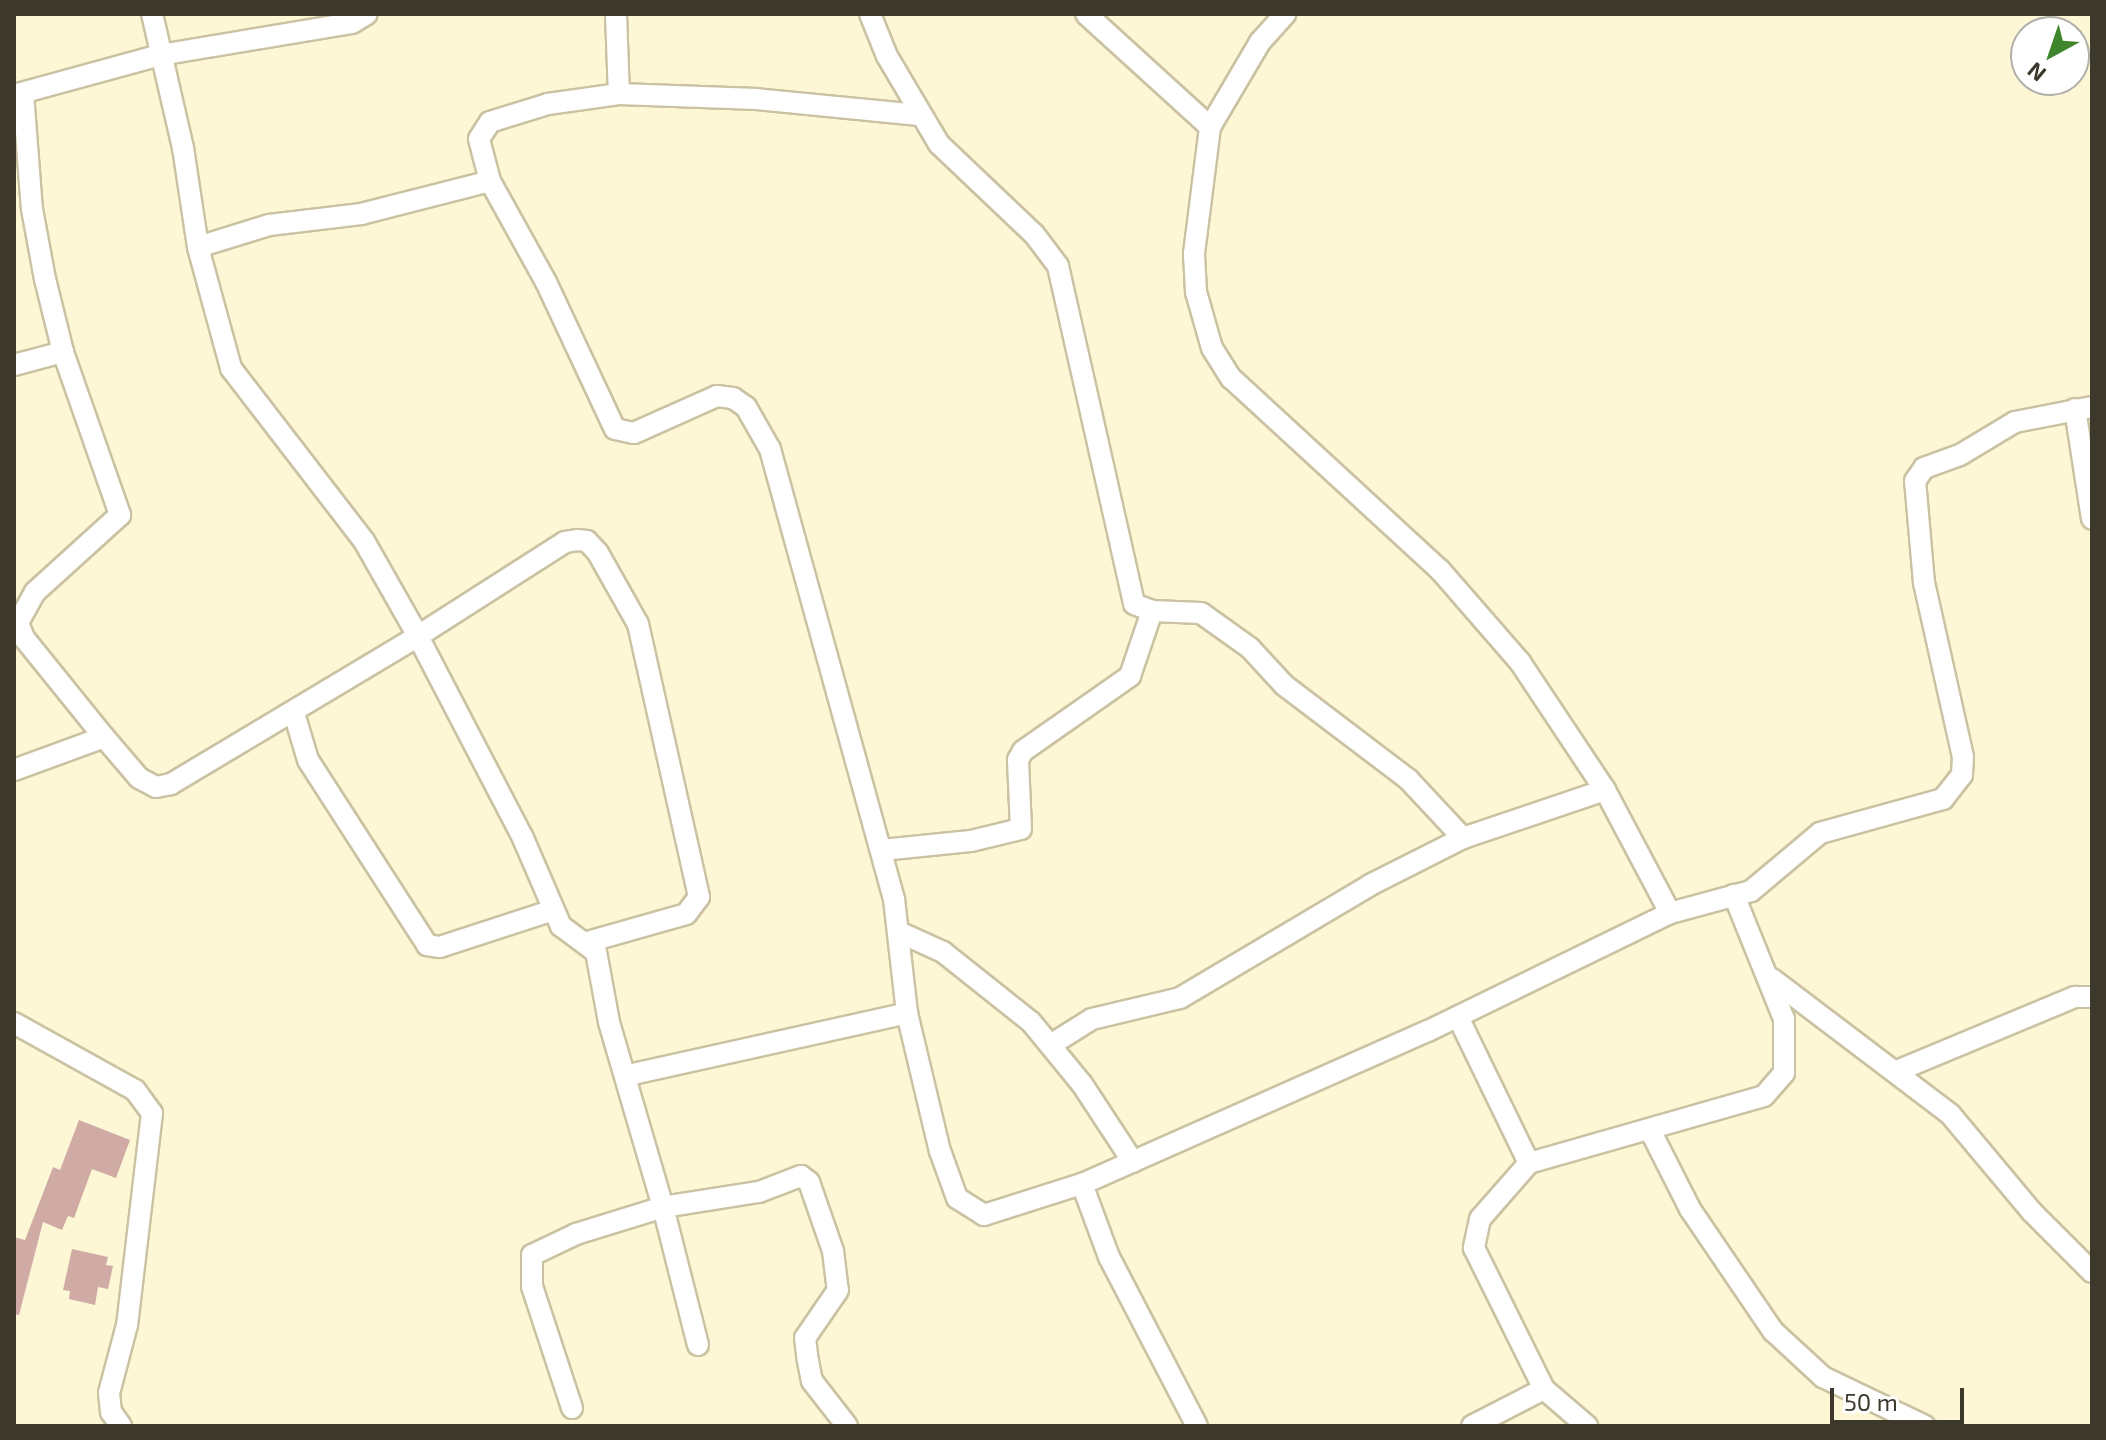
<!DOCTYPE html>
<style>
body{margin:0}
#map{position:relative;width:2106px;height:1440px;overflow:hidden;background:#fef7d5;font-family:"Exo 2",sans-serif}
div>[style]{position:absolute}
.building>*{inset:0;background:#d0aba5}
.roads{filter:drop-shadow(2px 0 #cac2a2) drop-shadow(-2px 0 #cac2a2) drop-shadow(0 2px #cac2a2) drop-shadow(0 -2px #cac2a2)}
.street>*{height:20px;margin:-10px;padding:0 10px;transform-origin:10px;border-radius:10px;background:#fff}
span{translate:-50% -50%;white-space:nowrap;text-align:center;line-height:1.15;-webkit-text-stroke:7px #fff;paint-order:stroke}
.frame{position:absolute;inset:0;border:16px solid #3c392c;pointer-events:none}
.north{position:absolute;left:2010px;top:16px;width:80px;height:80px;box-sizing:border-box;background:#fff;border:2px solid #b1b0ab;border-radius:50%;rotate:220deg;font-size:22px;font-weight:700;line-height:32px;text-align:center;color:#3c392c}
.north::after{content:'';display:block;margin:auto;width:28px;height:36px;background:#3f852b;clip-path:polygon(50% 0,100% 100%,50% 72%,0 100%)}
.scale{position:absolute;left:1830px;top:1388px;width:134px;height:36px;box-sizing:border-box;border:4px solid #3c392c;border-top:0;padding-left:10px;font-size:24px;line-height:28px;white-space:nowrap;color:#3c392c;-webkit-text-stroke:6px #fff;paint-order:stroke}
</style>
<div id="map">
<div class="building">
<div style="clip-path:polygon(79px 1120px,130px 1140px,116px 1178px,92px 1169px,74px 1218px,68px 1216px,62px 1230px,43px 1222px,19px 1315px,14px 1314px,14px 1237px,25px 1240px,53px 1167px,60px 1170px)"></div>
<div style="clip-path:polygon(72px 1249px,108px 1257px,106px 1265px,113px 1266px,108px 1289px,98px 1287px,95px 1305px,69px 1299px,70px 1291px,63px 1290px)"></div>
</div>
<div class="roads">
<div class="street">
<div style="left:616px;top:14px;width:80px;rotate:87.9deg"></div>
<div style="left:870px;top:14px;width:45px;rotate:68deg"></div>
<div style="left:887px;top:56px;width:102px;rotate:59.4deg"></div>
<div style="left:939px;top:144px;width:131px;rotate:43.5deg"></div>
<div style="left:1034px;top:234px;width:40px;rotate:53deg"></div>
<div style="left:1058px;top:266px;width:346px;rotate:77.3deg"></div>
<div style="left:1134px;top:604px;width:19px;rotate:21deg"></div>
<div style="left:1152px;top:611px;width:49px;rotate:2.3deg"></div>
<div style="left:1201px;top:613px;width:60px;rotate:35.5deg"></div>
<div style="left:1250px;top:648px;width:50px;rotate:47.4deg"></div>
<div style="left:1284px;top:685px;width:156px;rotate:37.2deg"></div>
<div style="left:1408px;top:779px;width:81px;rotate:47deg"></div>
<div style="left:1463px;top:838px;width:150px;rotate:-18.7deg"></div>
<div style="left:1086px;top:14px;width:168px;rotate:42.3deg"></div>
<div style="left:1210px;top:127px;width:128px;rotate:97.2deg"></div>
<div style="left:1194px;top:254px;width:38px;rotate:87deg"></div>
<div style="left:1196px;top:292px;width:58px;rotate:74.1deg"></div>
<div style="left:1212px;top:348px;width:36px;rotate:58deg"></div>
<div style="left:1231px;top:378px;width:284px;rotate:42.6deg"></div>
<div style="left:1440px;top:570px;width:122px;rotate:49deg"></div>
<div style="left:1520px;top:662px;width:154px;rotate:56.4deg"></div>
<div style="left:1605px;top:790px;width:139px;rotate:62.1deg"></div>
<div style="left:23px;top:93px;width:116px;rotate:85.6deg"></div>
<div style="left:32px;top:209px;width:71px;rotate:79.5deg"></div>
<div style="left:45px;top:279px;width:75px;rotate:76.1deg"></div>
<div style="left:63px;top:352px;width:173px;rotate:70.7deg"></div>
<div style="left:120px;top:515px;width:115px;rotate:137.8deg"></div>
<div style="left:35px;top:592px;width:35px;rotate:119deg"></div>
<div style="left:18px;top:623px;width:16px;rotate:68deg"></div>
<div style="left:24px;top:638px;width:127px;rotate:51.1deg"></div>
<div style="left:14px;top:95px;width:151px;rotate:-15.3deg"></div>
<div style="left:160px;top:55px;width:195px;rotate:-9.5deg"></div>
<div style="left:352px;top:23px;width:17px;rotate:-31deg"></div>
<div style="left:919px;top:115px;width:163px;rotate:-174.4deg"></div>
<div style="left:757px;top:99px;width:138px;rotate:-177.9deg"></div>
<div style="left:619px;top:94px;width:72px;rotate:172deg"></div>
<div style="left:548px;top:104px;width:61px;rotate:162.8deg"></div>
<div style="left:490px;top:122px;width:20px;rotate:123deg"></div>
<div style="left:479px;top:139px;width:43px;rotate:75.3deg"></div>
<div style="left:490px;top:181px;width:115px;rotate:61deg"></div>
<div style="left:546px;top:282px;width:162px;rotate:64.9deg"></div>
<div style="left:615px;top:429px;width:19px;rotate:12deg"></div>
<div style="left:634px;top:433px;width:91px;rotate:-24deg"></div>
<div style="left:717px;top:396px;width:16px;rotate:7deg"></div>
<div style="left:733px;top:398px;width:16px;rotate:35deg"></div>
<div style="left:746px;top:407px;width:48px;rotate:60.3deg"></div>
<div style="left:770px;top:449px;width:467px;rotate:74.6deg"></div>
<div style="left:894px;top:899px;width:115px;rotate:83.5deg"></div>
<div style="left:907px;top:1013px;width:142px;rotate:76.6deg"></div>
<div style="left:940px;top:1151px;width:50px;rotate:70.1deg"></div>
<div style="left:957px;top:1198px;width:32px;rotate:32deg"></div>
<div style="left:984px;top:1215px;width:103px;rotate:-17.6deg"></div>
<div style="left:1210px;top:127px;width:99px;rotate:-59.5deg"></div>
<div style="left:1260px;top:42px;width:38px;rotate:-48deg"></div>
<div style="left:198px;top:247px;width:74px;rotate:-17.2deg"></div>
<div style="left:269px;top:225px;width:93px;rotate:-6.8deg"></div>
<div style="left:361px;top:214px;width:133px;rotate:-14.3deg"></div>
<div style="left:14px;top:365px;width:51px;rotate:-14.9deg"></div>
<div style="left:2075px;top:409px;width:111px;rotate:81.2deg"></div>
<div style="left:294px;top:713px;width:49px;rotate:73.4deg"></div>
<div style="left:308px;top:760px;width:220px;rotate:57.2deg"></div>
<div style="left:427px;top:945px;width:13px;rotate:9deg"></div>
<div style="left:440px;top:947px;width:119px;rotate:-18.1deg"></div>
<div style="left:14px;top:770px;width:96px;rotate:-20.1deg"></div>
<div style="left:104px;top:737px;width:54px;rotate:49.5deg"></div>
<div style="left:139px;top:778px;width:19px;rotate:28deg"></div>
<div style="left:156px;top:787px;width:15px;rotate:-11deg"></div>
<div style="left:171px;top:784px;width:288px;rotate:-30.9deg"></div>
<div style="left:418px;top:636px;width:109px;rotate:-119.6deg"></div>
<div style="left:364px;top:541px;width:218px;rotate:-127.6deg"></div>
<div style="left:231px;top:368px;width:125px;rotate:-105.3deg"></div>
<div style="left:198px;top:247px;width:100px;rotate:-98.6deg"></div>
<div style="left:183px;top:148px;width:138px;rotate:-103deg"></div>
<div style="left:882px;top:850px;width:89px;rotate:-5.8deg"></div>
<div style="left:971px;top:841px;width:51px;rotate:-13.5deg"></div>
<div style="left:1021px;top:829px;width:69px;rotate:-92.5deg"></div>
<div style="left:1018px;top:760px;width:10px;rotate:-61deg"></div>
<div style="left:1023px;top:751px;width:131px;rotate:-35deg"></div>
<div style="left:1130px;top:676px;width:69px;rotate:-71.3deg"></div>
<div style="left:899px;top:932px;width:48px;rotate:24.4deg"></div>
<div style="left:943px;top:952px;width:112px;rotate:38.5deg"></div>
<div style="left:1031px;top:1022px;width:80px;rotate:50.6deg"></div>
<div style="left:1082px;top:1084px;width:93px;rotate:56.8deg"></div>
<div style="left:1772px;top:979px;width:223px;rotate:37.2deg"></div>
<div style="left:1950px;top:1114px;width:128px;rotate:50.1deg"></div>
<div style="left:2032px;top:1212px;width:85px;rotate:45deg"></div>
<div style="left:1458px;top:1017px;width:162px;rotate:64.1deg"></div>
<div style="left:1529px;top:1163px;width:244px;rotate:-15.9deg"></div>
<div style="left:1764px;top:1096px;width:30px;rotate:-49deg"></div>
<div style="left:1784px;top:1073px;width:54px;rotate:-90deg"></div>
<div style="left:1784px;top:1019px;width:134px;rotate:-112deg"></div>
<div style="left:14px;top:1023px;width:138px;rotate:29deg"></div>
<div style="left:135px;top:1090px;width:29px;rotate:54deg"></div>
<div style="left:152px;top:1113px;width:213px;rotate:96.7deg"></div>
<div style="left:127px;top:1325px;width:70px;rotate:104.8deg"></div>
<div style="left:109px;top:1393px;width:19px;rotate:84deg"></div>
<div style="left:111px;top:1412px;width:17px;rotate:54deg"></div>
<div style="left:1052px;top:1044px;width:47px;rotate:-32deg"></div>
<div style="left:1092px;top:1019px;width:90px;rotate:-13.4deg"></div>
<div style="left:1180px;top:998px;width:221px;rotate:-30.7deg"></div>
<div style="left:1370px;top:885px;width:104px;rotate:-26.8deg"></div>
<div style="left:1897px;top:1071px;width:193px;rotate:-22.6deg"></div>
<div style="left:2075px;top:997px;width:17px"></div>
<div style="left:628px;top:1075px;width:286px;rotate:-12.5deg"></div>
<div style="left:1650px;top:1130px;width:89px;rotate:63.1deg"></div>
<div style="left:1690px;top:1209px;width:148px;rotate:55.8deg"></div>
<div style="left:1773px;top:1331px;width:68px;rotate:42.6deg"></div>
<div style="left:1823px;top:1377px;width:113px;rotate:25.7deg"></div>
<div style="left:1529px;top:1163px;width:74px;rotate:131.2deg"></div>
<div style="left:1480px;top:1219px;width:30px;rotate:102deg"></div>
<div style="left:1474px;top:1248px;width:157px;rotate:63.6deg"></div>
<div style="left:1544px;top:1389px;width:57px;rotate:40.7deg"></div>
<div style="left:698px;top:1345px;width:142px;rotate:-104.2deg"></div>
<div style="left:663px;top:1207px;width:97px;rotate:-8.9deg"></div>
<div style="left:759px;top:1192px;width:45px;rotate:-20.9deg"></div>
<div style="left:801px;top:1176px;width:10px;rotate:37deg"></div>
<div style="left:809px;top:1182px;width:73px;rotate:70.8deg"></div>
<div style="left:833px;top:1251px;width:39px;rotate:83deg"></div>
<div style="left:838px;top:1290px;width:58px;rotate:124.5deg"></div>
<div style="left:805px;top:1338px;width:23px;rotate:83deg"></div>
<div style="left:808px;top:1361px;width:20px;rotate:79deg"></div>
<div style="left:812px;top:1381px;width:57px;rotate:52.1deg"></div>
<div style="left:572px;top:1408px;width:128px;rotate:-108.2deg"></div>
<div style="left:532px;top:1286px;width:31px;rotate:-90deg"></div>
<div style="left:532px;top:1255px;width:49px;rotate:-25.5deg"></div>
<div style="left:576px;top:1234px;width:91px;rotate:-17.2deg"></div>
<div style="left:663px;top:1207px;width:193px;rotate:-106.3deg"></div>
<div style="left:609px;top:1022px;width:71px;rotate:-100.5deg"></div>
<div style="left:596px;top:952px;width:44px;rotate:-143.4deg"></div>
<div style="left:561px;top:926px;width:96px;rotate:-113.4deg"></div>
<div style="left:523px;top:838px;width:228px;rotate:-117.5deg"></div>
<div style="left:418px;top:636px;width:174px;rotate:-32.6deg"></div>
<div style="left:565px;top:542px;width:12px;rotate:-9deg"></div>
<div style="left:577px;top:540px;width:10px;rotate:6deg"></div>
<div style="left:587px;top:541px;width:16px;rotate:47deg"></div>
<div style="left:598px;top:553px;width:81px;rotate:60.6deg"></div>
<div style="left:638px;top:624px;width:280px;rotate:77.4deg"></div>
<div style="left:699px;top:897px;width:21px;rotate:127deg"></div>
<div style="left:686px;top:914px;width:103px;rotate:164.2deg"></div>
<div style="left:1197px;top:1426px;width:191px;rotate:-117.5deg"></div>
<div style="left:1109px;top:1257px;width:78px;rotate:-110.3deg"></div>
<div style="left:1082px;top:1184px;width:378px;rotate:-23.9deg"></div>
<div style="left:1428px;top:1031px;width:269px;rotate:-26deg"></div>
<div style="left:1670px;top:913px;width:84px;rotate:-15.2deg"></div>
<div style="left:1751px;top:891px;width:90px;rotate:-40deg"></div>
<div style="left:1820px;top:833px;width:128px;rotate:-15.5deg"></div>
<div style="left:1943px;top:799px;width:31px;rotate:-52deg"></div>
<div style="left:1962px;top:775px;width:18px;rotate:-87deg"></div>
<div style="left:1963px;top:757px;width:178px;rotate:-102.6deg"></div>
<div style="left:1924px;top:583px;width:102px;rotate:-95deg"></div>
<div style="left:1915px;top:481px;width:16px;rotate:-55deg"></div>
<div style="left:1924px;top:468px;width:38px;rotate:-20deg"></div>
<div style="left:1960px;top:455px;width:64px;rotate:-31deg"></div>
<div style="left:2015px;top:422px;width:78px;rotate:-11deg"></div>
<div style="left:1472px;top:1426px;width:81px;rotate:-27.2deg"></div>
</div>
</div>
<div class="frame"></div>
<div class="north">N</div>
<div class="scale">50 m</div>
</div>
